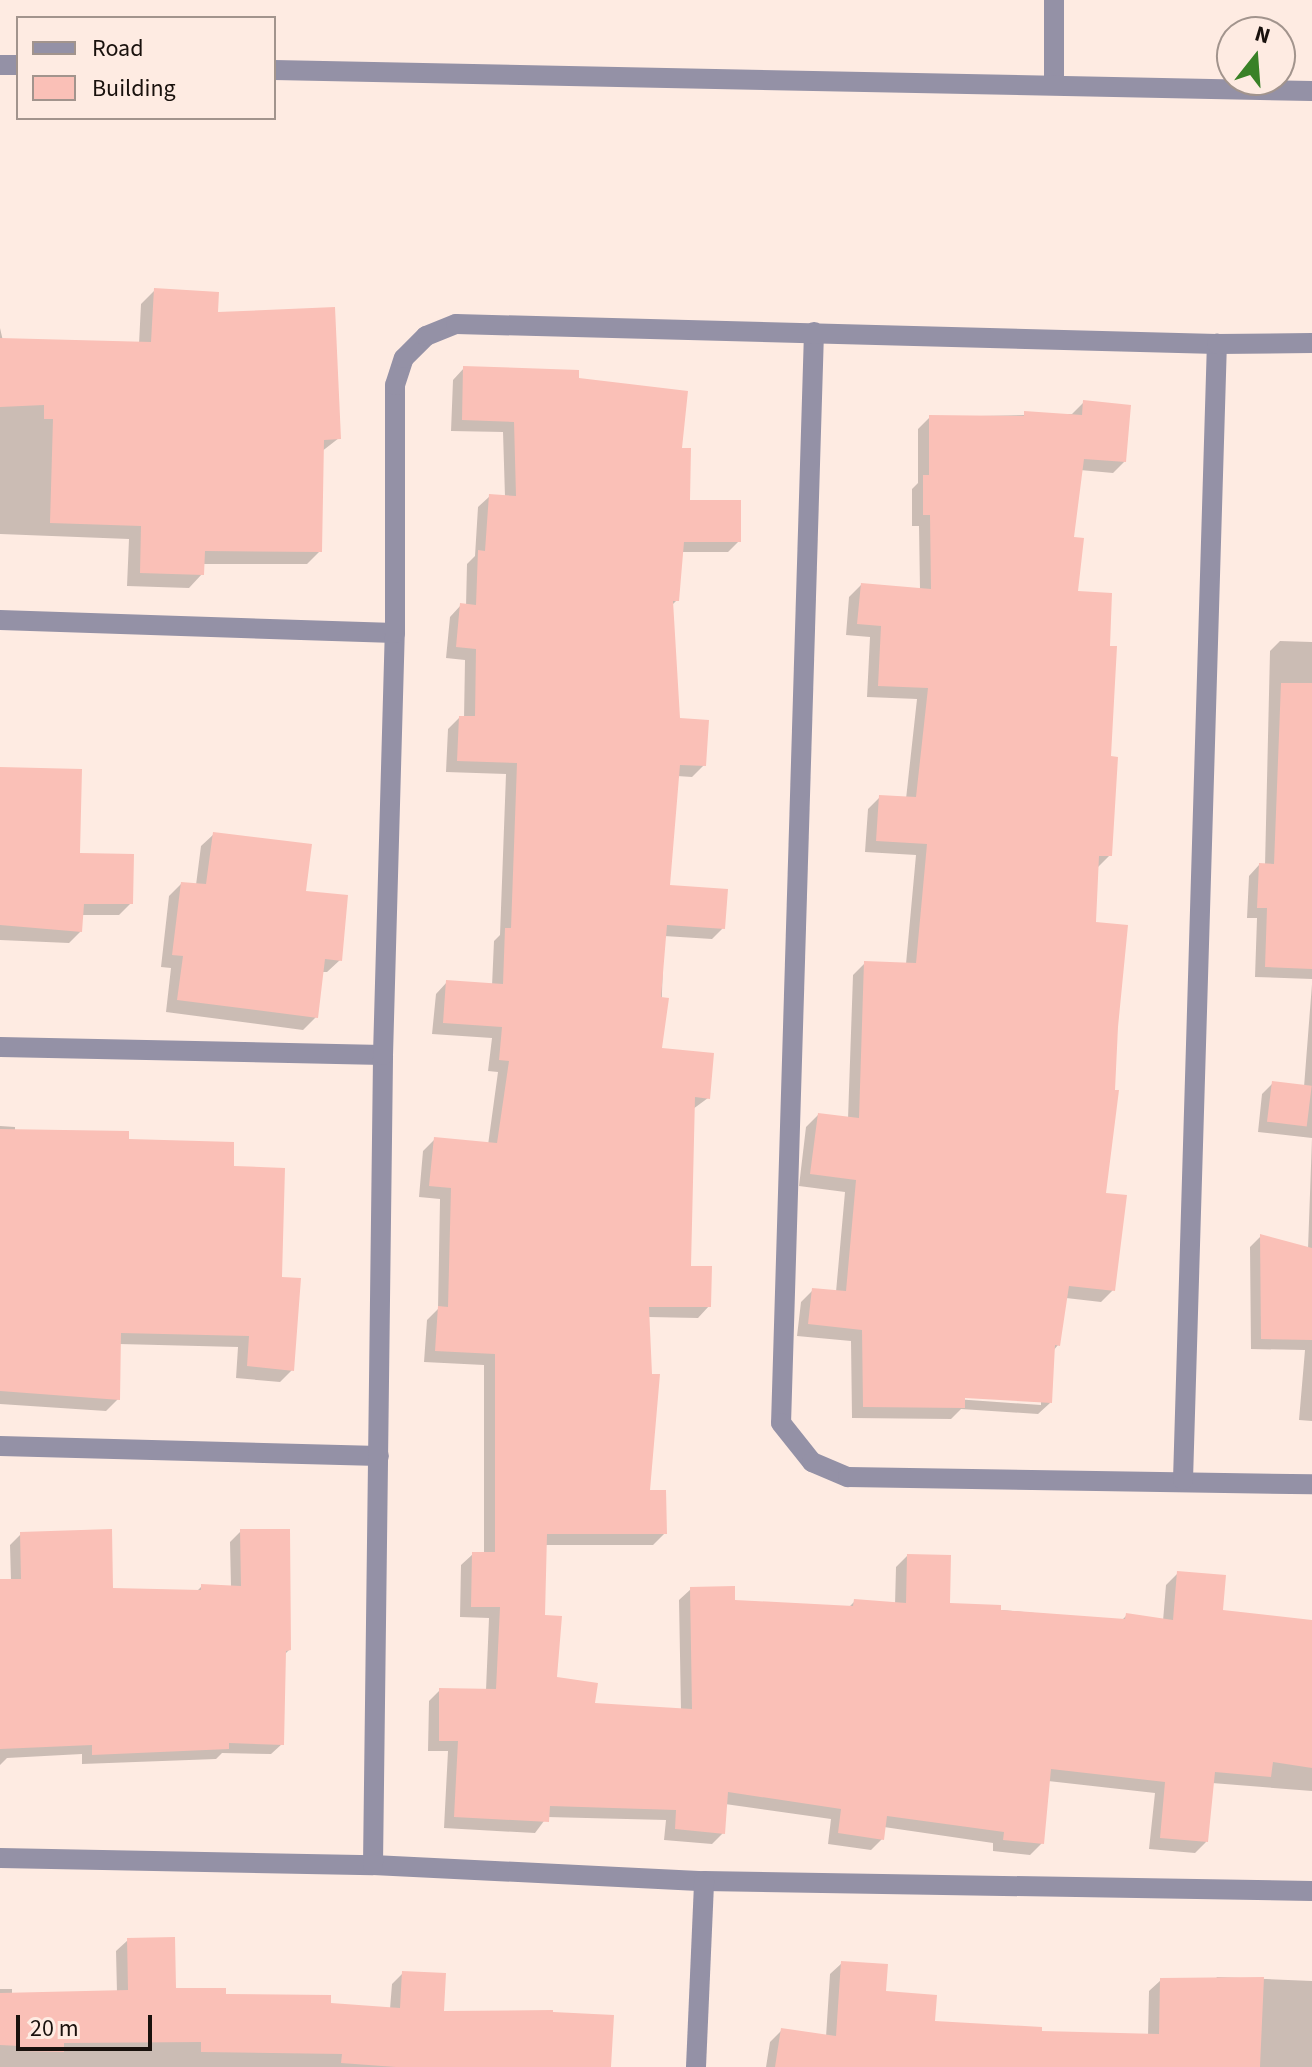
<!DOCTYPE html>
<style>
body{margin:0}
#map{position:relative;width:1312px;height:2067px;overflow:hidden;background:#feebe2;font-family:"Source Sans 3",sans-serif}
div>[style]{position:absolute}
.shadow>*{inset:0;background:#0003}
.building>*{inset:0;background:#fac0b7;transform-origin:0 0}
.minor>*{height:20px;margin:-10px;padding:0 10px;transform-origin:10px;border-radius:10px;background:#9491a6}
span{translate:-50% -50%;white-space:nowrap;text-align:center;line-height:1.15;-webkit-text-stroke:7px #feebe2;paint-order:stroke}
.legend{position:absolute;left:16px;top:16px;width:260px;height:104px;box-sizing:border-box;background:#feebe2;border:2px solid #a2948d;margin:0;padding:10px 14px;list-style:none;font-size:24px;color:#19110d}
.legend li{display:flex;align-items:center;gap:16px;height:40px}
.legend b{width:40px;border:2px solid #a2948d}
.north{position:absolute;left:1216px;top:16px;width:80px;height:80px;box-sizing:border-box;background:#feebe2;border:2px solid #a2948d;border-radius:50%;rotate:17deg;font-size:22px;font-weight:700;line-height:32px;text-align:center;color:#19110d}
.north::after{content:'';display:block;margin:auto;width:28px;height:36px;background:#398127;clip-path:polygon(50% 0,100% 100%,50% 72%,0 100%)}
.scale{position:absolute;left:16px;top:2015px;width:136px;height:36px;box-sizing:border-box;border:4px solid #19110d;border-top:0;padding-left:10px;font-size:24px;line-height:28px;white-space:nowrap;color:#19110d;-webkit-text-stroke:6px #feebe2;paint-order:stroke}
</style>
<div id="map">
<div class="shadow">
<div style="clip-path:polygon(155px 290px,216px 314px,339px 438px,321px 452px,320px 551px,307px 564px,203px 564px,202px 574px,189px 588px,127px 586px,129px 539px,0 534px,0 328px,3px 341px,139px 344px,141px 304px)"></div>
<div style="clip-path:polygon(464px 368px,577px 380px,680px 450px,688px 502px,739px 541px,728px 552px,681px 552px,677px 600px,671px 606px,678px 720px,704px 765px,692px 777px,677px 776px,668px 887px,723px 928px,712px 939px,664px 936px,660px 1049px,708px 1098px,693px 1109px,688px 1268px,709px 1306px,698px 1318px,648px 1317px,648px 1492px,665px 1533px,653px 1545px,545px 1545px,543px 1617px,555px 1679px,593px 1705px,681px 1711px,679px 1600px,691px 1589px,734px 1602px,848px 1608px,855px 1601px,895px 1605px,896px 1567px,907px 1556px,948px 1605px,1121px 1621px,1127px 1615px,1163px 1621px,1166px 1585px,1178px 1573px,1221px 1612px,1312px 1621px,1312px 1791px,1212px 1783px,1206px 1842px,1195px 1853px,1149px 1849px,1155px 1793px,1048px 1781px,1042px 1843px,1030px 1855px,993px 1851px,993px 1843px,884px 1827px,882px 1839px,871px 1850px,828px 1844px,831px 1819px,725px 1804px,723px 1833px,712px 1844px,664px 1840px,666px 1820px,547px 1817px,535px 1833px,444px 1828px,448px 1751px,428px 1751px,429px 1701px,440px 1690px,486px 1690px,489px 1618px,460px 1617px,461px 1565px,473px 1554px,484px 1554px,484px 1365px,424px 1362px,427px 1320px,438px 1309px,440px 1199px,419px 1197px,423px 1151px,435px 1139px,488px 1145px,498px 1072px,488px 1071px,492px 1038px,432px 1034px,436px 994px,447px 982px,492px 986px,494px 941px,500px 935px,506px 774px,446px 772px,448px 729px,459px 718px,464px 718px,465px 660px,446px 658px,450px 617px,461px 605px,466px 606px,467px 564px,475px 556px,478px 507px,490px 496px,505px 497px,503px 432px,451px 431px,453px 380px)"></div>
<div style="clip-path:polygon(evenodd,1084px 402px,1125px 461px,1113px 473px,1080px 470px,1072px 538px,1075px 593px,1108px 758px,1110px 855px,1097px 868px,1094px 924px,1103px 1194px,1113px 1290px,1101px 1302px,1066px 1298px,1058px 1345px,1053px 1351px,1050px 1403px,1038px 1414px,961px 1409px,951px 1419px,852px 1418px,851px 1341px,797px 1336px,801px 1302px,813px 1290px,836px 1292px,845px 1192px,799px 1186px,806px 1127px,818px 1115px,848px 1119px,853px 975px,865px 963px,906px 964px,916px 855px,865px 852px,868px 809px,880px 797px,906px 799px,917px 699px,867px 697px,870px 637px,846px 635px,849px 597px,861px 585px,920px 590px,919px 526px,912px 526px,912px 489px,918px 483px,918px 429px,930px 417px,1072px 414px,1084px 402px,956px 1395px,1041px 1401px,1041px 1405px,955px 1399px,956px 1395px)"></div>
<div style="clip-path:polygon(1280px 641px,1312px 642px,1312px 979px,1255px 977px,1257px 918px,1247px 918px,1249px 876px,1259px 865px,1265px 866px,1270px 651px)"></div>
<div style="clip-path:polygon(0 769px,78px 855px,131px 903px,119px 915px,81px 915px,81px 931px,69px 943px,0 940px)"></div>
<div style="clip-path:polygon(214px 834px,340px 960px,327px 972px,322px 972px,316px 1017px,303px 1030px,166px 1012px,171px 968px,161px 967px,169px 896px,181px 884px,196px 885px,201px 846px)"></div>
<div style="clip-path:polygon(1312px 984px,1312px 1421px,1299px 1420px,1305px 1350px,1251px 1349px,1250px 1247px,1261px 1236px,1308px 1249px,1312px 1138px,1258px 1132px,1262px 1094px,1273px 1083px,1304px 1087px)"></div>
<div style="clip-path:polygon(0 1126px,15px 1127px,15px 1131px,127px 1141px,232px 1168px,280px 1279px,292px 1370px,280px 1382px,236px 1378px,238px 1347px,119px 1344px,118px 1399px,106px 1411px,0 1404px)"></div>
<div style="clip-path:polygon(241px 1531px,289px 1650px,284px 1655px,282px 1744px,271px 1754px,222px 1753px,216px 1759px,82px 1764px,82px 1754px,7px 1758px,0 1765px,0 1581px,11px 1581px,10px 1545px,21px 1534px,111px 1590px,196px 1592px,202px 1586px,231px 1587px,230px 1542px)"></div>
<div style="clip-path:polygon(128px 1940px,174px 1990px,390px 2009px,392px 1984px,403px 1973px,442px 2013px,445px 2067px,0 2067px,0 1989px,12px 1989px,12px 1995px,117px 1993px,116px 1951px)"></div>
<div style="clip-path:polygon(842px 1963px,933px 2023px,1040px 2033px,1148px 2036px,1149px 1991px,1161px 1980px,1214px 1981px,1217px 1977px,1312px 1981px,1312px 2067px,766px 2067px,770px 2042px,782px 2030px,826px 2037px,830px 1974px)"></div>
</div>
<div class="building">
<div style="clip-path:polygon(154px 288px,219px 292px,218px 312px,335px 307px,341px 439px,324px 440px,322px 552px,205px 551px,204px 575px,140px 573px,141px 526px,50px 523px,53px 419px,44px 419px,44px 405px,0 407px,0 338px,151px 342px)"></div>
<div style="clip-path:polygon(463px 366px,579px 370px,579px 378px,688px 391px,682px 448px,691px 448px,690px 500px,741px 500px,741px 542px,684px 542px,679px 601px,673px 601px,680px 718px,709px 720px,706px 766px,680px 765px,670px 885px,728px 889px,725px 929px,667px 925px,661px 997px,669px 998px,662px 1048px,714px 1053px,710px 1099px,695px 1097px,691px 1266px,712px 1266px,711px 1307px,649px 1307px,652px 1374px,660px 1374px,650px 1490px,666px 1490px,667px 1534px,547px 1534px,545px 1615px,562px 1616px,557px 1677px,598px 1683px,595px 1703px,692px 1709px,690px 1587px,735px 1586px,735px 1600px,853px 1606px,854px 1599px,906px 1603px,907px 1554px,951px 1555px,950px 1603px,1001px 1605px,1001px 1610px,1125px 1619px,1126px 1613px,1173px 1620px,1177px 1571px,1226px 1575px,1223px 1610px,1312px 1620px,1312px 1768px,1273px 1762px,1271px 1777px,1215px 1772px,1208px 1842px,1160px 1838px,1165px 1782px,1051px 1769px,1044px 1844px,1003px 1840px,1004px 1832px,887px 1816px,884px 1840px,838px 1833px,841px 1809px,728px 1792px,725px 1834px,675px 1829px,676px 1810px,550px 1806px,549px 1822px,454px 1817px,458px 1741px,439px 1741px,439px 1688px,496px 1689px,500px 1607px,471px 1607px,472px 1552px,495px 1552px,495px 1354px,435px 1351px,438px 1306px,448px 1307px,451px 1188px,429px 1186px,434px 1137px,497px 1143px,509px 1061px,499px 1060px,502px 1027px,443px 1023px,446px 980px,503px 984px,505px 928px,511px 928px,517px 763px,457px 761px,459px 716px,475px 716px,476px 649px,456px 647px,460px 603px,476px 605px,478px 550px,485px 551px,489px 494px,516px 496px,514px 422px,462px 420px)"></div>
<div style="clip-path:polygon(1083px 400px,1131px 405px,1126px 462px,1084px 459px,1074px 537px,1084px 538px,1078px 591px,1112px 593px,1110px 646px,1117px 646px,1111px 756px,1118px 757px,1112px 856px,1099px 856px,1096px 922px,1128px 925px,1118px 1027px,1115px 1090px,1119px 1090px,1106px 1193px,1127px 1195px,1115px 1291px,1069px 1286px,1060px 1346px,1055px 1345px,1052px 1403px,965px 1398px,965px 1408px,863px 1407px,862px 1330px,808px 1324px,812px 1288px,846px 1291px,856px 1180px,810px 1174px,818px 1113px,859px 1118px,864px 961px,916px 963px,927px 844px,876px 841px,879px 795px,916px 797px,928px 688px,878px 686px,881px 626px,857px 624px,861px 583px,931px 589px,930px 515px,923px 515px,923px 475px,929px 475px,929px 415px,1024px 416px,1024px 411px,1082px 415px)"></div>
<div style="clip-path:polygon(1281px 683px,1312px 683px,1312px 969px,1265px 967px,1267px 908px,1257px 908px,1259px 863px,1274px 864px)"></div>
<div style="clip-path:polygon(0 767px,82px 769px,80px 853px,134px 854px,133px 904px,84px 904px,82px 932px,0 925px)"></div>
<div style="clip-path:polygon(213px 832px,312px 844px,306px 891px,348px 895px,342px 961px,325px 959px,318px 1018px,177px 1000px,183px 956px,172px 955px,181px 882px,206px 884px)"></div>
<div style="left:1272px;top:1081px;width:40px;height:41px;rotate:7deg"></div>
<div style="clip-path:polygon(0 1129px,129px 1131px,129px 1139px,234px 1142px,234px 1166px,285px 1168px,282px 1277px,301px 1278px,294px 1371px,247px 1366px,249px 1336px,121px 1333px,120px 1400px,0 1391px)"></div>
<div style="clip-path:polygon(1260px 1234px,1312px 1248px,1312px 1340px,1261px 1339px)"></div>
<div style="clip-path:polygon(112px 1529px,113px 1588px,201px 1590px,201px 1584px,241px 1586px,240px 1529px,290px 1529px,291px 1650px,286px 1651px,284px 1745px,229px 1743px,229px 1749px,92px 1755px,92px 1745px,0 1749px,0 1579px,21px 1579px,20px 1532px)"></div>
<div style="clip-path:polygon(175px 1937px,176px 1988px,226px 1988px,226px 1994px,331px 1995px,331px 2003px,400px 2008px,402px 1971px,446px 1973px,444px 2011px,553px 2010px,553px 2012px,614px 2015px,611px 2067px,396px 2067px,341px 2063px,342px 2054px,201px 2052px,201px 2042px,64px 2043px,64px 2052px,19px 2051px,19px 2046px,0 2045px,0 1993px,128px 1990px,127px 1938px)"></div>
<div style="clip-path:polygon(841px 1961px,888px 1964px,886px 1991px,937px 1995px,935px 2021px,1042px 2027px,1042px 2031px,1159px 2034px,1160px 1978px,1264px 1977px,1260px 2067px,775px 2067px,781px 2028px,836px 2036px)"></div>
</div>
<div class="minor">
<div style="left:1054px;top:0;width:83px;rotate:90deg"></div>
<div style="left:0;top:65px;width:18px"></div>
<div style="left:274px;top:70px;width:1038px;rotate:1.16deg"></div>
<div style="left:814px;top:332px;width:1091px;rotate:91.73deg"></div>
<div style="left:781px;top:1423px;width:50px;rotate:51.5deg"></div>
<div style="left:812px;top:1462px;width:39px;rotate:23deg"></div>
<div style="left:848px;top:1477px;width:464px;rotate:0.9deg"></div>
<div style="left:0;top:620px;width:395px;rotate:1.9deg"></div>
<div style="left:0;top:1047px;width:383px;rotate:1.2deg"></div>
<div style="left:0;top:1446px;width:379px;rotate:1.5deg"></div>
<div style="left:1183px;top:1480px;width:1137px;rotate:-88.29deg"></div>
<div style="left:0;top:1858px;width:373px;rotate:1.1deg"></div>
<div style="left:373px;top:1865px;width:331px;rotate:2.8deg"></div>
<div style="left:704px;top:1881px;width:608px;rotate:0.94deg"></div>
<div style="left:373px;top:1865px;width:810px;rotate:-89.29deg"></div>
<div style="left:383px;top:1055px;width:422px;rotate:-88.4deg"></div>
<div style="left:395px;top:633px;width:248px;rotate:-90deg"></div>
<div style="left:395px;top:385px;width:28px;rotate:-72deg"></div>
<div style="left:404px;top:358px;width:31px;rotate:-45deg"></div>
<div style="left:426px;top:336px;width:32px;rotate:-22deg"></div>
<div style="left:456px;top:324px;width:761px;rotate:1.51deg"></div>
<div style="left:1217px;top:344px;width:95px;rotate:-0.6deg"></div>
<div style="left:696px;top:2067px;width:186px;rotate:-87.5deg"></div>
</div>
<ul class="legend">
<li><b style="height:10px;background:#9491a6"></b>Road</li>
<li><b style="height:22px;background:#fac0b7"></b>Building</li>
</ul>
<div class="north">N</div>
<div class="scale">20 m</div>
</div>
